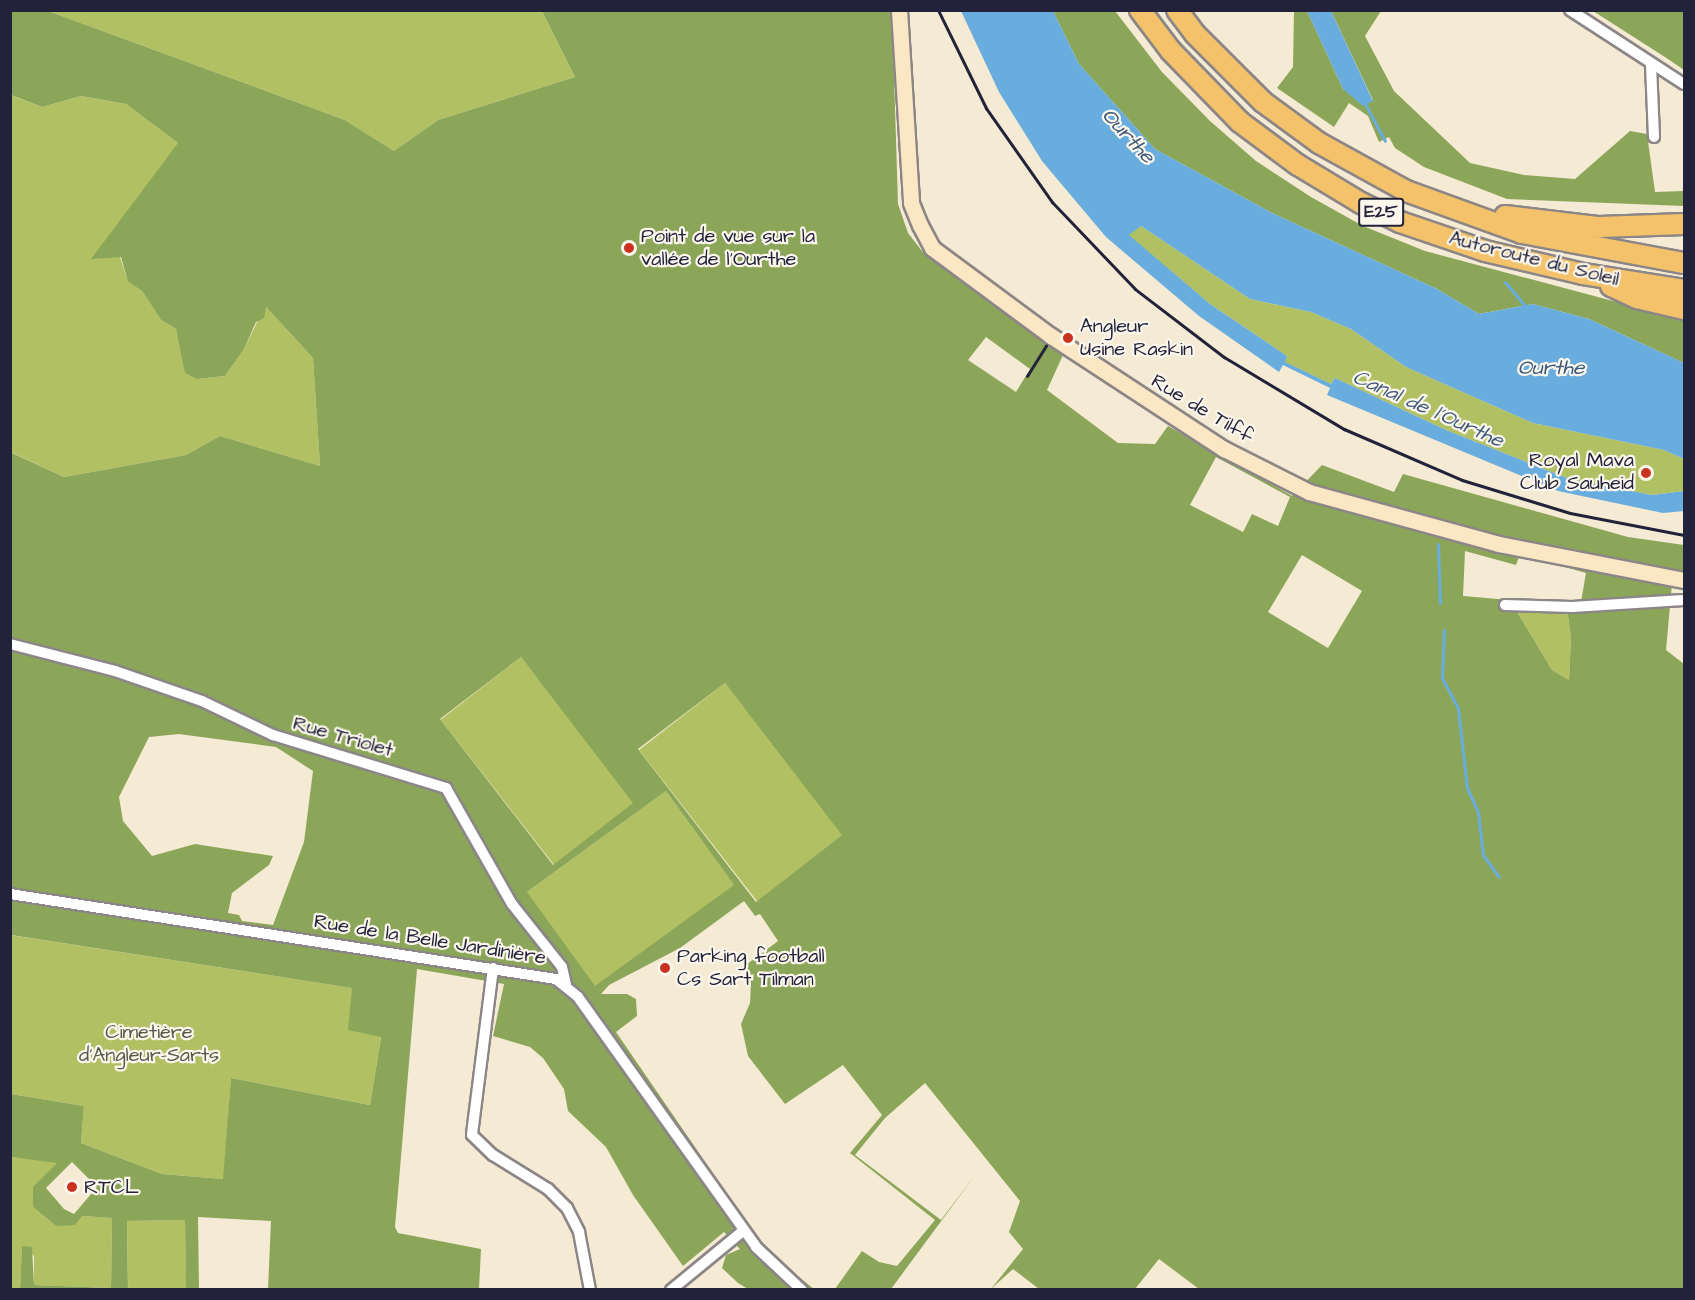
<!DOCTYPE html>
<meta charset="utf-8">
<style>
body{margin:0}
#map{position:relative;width:1695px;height:1300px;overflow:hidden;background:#f5ead3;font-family:"Architects Daughter",sans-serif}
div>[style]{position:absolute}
.green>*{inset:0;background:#b0c063;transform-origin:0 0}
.forest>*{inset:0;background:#8ca659}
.water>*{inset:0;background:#69acde}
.stream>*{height:3px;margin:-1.5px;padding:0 1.5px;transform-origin:1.5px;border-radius:1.5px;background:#69acde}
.roads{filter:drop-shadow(2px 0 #8c8687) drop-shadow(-2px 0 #8c8687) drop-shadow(0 2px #8c8687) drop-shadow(0 -2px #8c8687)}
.minor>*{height:10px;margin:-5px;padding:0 5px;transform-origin:5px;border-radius:5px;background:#fff}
.secondary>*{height:15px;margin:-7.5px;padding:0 7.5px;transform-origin:7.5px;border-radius:7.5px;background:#fbe7c3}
.motorway>*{height:20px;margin:-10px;padding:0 10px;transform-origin:10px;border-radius:10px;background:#f4c26a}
.rail>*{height:3px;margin:-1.5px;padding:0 1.5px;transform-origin:1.5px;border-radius:1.5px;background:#22223b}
.dots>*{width:16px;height:16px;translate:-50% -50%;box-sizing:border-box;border:3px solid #fbf7ec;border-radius:50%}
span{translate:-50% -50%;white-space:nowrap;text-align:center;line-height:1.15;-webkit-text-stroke:4.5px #fbf7ec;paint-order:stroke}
.shield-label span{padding:2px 4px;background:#fbf7ec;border:2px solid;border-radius:4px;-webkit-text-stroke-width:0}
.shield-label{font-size:18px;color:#22223b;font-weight:700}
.poi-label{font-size:20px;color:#22223b}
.left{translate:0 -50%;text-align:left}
.right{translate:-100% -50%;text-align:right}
.street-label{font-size:20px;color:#22223b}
.park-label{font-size:20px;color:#545949}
.water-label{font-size:21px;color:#3e597c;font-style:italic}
.frame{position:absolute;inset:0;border:12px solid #22223b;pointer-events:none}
</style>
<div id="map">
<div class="green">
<div style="clip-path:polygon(48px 11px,542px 11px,575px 77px,438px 120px,394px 151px,345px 120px)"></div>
<div style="clip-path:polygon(10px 95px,42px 107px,81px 96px,126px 104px,178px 143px,120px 257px,128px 282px,142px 291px,161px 320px,176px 329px,181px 350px,197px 379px,225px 376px,244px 349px,265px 306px,313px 358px,320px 466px,220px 436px,186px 455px,64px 477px,11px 452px)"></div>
<div style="clip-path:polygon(1141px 226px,1250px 299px,1311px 312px,1351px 329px,1406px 367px,1533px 423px,1664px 450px,1684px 459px,1684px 491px,1652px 495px,1569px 479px,1446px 430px,1335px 378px,1331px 384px,1284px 362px,1287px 356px,1210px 304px,1128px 235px)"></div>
<div style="clip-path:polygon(1510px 600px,1566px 602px,1571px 637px,1569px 680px,1552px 670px)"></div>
<div style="left:521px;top:657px;width:185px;height:102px;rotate:52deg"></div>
<div style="left:725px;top:683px;width:192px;height:109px;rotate:52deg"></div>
<div style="left:666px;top:791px;width:117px;height:173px;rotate:54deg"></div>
<div style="clip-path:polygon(10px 935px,353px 988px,381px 1036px,370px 1105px,231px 1078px,224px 1179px,162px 1174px,81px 1143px,84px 1106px,11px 1094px)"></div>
<div style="clip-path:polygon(11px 1157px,58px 1162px,33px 1207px,56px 1226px,82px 1216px,112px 1218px,111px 1288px,34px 1285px,34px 1256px,22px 1246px,20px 1289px,11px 1290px)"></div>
<div style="left:185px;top:1220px;width:69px;height:58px;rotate:89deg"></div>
</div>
<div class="forest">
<div style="clip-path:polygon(evenodd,11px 11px,48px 11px,345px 120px,394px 151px,438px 120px,575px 77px,542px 11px,892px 11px,898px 204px,908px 233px,925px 255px,1069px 356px,1063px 355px,1047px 390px,1118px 443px,1155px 444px,1168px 426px,1292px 496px,1322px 465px,1394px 492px,1403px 474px,1628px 537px,1684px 545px,1684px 585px,1672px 584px,1666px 650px,1684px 664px,1684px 1289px,1199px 1289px,1159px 1259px,1135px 1289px,1039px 1289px,1013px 1269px,991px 1289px,1023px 1249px,1009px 1232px,1020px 1201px,925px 1083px,885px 1118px,855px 1155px,941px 1220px,976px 1174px,891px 1289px,835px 1289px,862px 1251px,879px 1262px,897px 1266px,935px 1220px,850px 1153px,882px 1115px,843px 1065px,785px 1104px,748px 1056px,741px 1024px,750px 1003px,751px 983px,743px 967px,778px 941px,760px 914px,755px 916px,744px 901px,680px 948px,609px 985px,601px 994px,627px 994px,636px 999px,637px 1016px,616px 1032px,756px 1236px,786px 1267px,814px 1289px,748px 1289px,738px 1283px,722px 1268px,726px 1255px,740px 1249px,724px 1232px,683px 1266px,633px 1195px,606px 1147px,568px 1111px,564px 1089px,543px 1058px,530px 1047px,493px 1036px,504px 984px,417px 969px,395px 1227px,398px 1233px,481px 1249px,479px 1289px,268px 1289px,271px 1221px,198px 1217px,199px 1289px,186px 1289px,185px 1220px,127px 1221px,128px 1289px,20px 1289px,22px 1246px,32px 1247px,34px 1285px,111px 1288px,112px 1218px,82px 1216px,75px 1225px,56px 1226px,33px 1207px,33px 1187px,57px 1163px,11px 1157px,11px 1094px,84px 1106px,81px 1143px,162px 1174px,223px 1179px,231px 1078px,370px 1105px,381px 1037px,348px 1030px,352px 988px,11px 935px,10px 452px,64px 477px,186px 455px,220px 436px,320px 466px,313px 358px,266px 307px,264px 318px,256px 322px,244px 349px,225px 376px,197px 379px,185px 373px,176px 329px,161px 320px,142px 291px,128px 282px,121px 257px,91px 259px,178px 143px,126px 104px,81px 96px,42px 107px,11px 95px,11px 11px,986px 337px,1030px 369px,1016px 392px,968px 360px,986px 337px,11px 11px,1216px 457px,1290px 497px,1278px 526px,1252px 514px,1243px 532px,1190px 505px,1216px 457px,11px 11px,1465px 551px,1516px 565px,1520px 554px,1586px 573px,1581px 602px,1566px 602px,1571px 637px,1569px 680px,1552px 670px,1510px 600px,1463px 596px,1465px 551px,11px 11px,1302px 555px,1362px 591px,1328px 648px,1268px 612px,1302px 555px,11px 11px,521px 657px,633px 803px,553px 865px,440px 719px,521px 657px,11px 11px,725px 683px,842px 835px,756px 902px,638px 749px,725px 683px,11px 11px,179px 734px,276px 747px,313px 771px,304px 842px,273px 925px,242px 921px,239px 915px,228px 913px,232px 893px,269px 865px,273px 856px,195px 844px,152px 856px,123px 821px,119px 797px,149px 737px,179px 734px,11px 11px,666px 791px,734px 885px,595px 986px,527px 892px,666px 791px,11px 11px,72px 1162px,97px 1187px,74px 1214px,64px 1209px,46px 1188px,72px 1162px)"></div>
<div style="clip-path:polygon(1053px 11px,1115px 11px,1162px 72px,1210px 121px,1256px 161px,1311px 197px,1363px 226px,1425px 251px,1684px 320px,1684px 363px,1589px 319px,1533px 304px,1479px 314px,1437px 289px,1272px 213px,1155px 149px,1079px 64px)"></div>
<div style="clip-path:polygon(1294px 11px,1307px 11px,1343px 89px,1373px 100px,1331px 11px,1381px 11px,1365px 36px,1394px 91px,1470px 163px,1524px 175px,1575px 179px,1630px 131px,1647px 134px,1655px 192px,1684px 191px,1684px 206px,1507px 199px,1424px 167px,1395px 148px,1389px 137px,1379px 142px,1368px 116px,1349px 103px,1334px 127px,1277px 88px,1293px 67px)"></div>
<div style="clip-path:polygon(1593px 11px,1684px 11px,1684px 70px,1668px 59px)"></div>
</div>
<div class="water">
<div style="clip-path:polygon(961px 11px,1053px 11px,1079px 64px,1155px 149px,1272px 213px,1437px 289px,1479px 314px,1533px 304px,1589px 319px,1684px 363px,1684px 459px,1664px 450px,1533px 423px,1406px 367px,1351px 329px,1311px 312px,1250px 299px,1141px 226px,1129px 235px,1210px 304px,1287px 356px,1285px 362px,1331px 384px,1335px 378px,1446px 430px,1569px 479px,1652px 495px,1684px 491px,1684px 511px,1663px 513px,1558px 491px,1327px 395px,1330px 388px,1283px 365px,1279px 372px,1199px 316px,1106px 237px,1042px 161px,999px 92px)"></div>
<div style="clip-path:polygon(1307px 11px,1331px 11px,1373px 101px,1363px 106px,1343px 89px)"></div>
</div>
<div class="stream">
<div style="left:1364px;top:102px;width:44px;rotate:61.7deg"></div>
<div style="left:1505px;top:282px;width:34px;rotate:50deg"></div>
<div style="left:1438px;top:544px;width:59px;rotate:88.1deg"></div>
<div style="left:1444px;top:630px;width:48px;rotate:92.4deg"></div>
<div style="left:1442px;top:678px;width:34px;rotate:62deg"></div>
<div style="left:1458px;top:708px;width:81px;rotate:83.6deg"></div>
<div style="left:1467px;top:788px;width:26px;rotate:65deg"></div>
<div style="left:1478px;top:812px;width:43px;rotate:83.4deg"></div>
<div style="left:1483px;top:855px;width:27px;rotate:54deg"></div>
</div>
<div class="roads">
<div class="minor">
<div style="left:1570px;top:10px;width:136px;rotate:33deg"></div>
<div style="left:1651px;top:65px;width:72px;rotate:87.6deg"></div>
<div style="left:1505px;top:605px;width:67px;rotate:1.7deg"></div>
<div style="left:1572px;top:607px;width:112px;rotate:-3.6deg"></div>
<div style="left:10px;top:644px;width:108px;rotate:14.4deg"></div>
<div style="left:115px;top:671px;width:92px;rotate:19deg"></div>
<div style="left:202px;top:701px;width:79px;rotate:25.6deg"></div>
<div style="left:273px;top:735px;width:181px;rotate:17deg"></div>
<div style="left:446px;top:788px;width:133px;rotate:60.4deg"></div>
<div style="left:512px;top:904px;width:80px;rotate:51.6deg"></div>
<div style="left:562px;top:967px;width:18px;rotate:77deg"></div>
<div style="left:10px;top:894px;width:553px;rotate:8.85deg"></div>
<div style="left:556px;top:979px;width:28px;rotate:39deg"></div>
<div style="left:578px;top:997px;width:307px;rotate:54.5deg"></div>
<div style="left:756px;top:1247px;width:63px;rotate:43.1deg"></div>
<div style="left:493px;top:968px;width:168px;rotate:97.2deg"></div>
<div style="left:472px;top:1135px;width:29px;rotate:44deg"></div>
<div style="left:493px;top:1155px;width:65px;rotate:31.7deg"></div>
<div style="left:548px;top:1189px;width:27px;rotate:45deg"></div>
<div style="left:567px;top:1208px;width:27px;rotate:63deg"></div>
<div style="left:579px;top:1232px;width:59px;rotate:79.3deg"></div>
<div style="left:671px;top:1290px;width:94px;rotate:-39.4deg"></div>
</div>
<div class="secondary">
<div style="left:899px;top:10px;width:193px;rotate:86.4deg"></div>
<div style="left:911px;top:203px;width:24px;rotate:68deg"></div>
<div style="left:920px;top:225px;width:26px;rotate:62deg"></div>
<div style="left:932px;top:248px;width:148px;rotate:36.5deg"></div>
<div style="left:1051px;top:336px;width:207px;rotate:33.2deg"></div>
<div style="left:1224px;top:449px;width:95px;rotate:26.8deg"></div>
<div style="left:1309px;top:492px;width:197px;rotate:15.3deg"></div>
<div style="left:1499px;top:544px;width:188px;rotate:11deg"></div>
</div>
<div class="motorway">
<div style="left:1140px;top:10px;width:51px;rotate:52.9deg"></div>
<div style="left:1171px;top:51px;width:99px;rotate:45.8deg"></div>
<div style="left:1240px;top:122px;width:72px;rotate:36.6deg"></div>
<div style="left:1298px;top:165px;width:74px;rotate:31.1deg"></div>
<div style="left:1361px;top:203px;width:43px;rotate:26deg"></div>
<div style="left:1400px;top:222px;width:90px;rotate:18.8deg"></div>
<div style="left:1485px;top:251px;width:101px;rotate:13.2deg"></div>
<div style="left:1583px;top:274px;width:102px;rotate:9deg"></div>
<div style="left:1177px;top:10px;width:30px;rotate:53deg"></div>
<div style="left:1195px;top:34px;width:96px;rotate:45deg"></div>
<div style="left:1263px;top:102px;width:69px;rotate:36.2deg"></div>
<div style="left:1319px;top:143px;width:99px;rotate:28.9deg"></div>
<div style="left:1406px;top:191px;width:123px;rotate:19.9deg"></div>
<div style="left:1522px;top:233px;width:165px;rotate:10.5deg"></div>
<div style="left:1505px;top:216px;width:95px;rotate:6.7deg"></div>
<div style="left:1599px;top:227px;width:85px;rotate:-2deg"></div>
<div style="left:1611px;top:286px;width:29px;rotate:25deg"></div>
<div style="left:1637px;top:298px;width:48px;rotate:13.2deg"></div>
</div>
</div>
<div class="rail">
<div style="left:938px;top:10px;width:109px;rotate:63.9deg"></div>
<div style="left:986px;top:108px;width:115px;rotate:54.9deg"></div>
<div style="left:1052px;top:202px;width:120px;rotate:46.3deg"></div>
<div style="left:1135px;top:289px;width:112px;rotate:37.4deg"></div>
<div style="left:1224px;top:357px;width:140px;rotate:31deg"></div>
<div style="left:1344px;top:429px;width:129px;rotate:23.4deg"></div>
<div style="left:1462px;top:480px;width:113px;rotate:17deg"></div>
<div style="left:1570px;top:513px;width:116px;rotate:10.9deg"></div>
<div style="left:1027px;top:376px;width:36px;rotate:-58deg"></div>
</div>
<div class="dots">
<div style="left:629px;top:248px;background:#c8321e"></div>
<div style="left:1068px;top:338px;background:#c8321e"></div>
<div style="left:1646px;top:473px;background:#c8321e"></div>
<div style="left:665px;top:968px;background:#c8321e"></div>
<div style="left:72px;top:1187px;background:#c8321e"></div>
</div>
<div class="shield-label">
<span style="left:1381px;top:212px">E25</span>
</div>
<div class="poi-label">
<span class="left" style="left:641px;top:248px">Point de vue sur la<br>vallée de l'Ourthe</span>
<span class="left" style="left:1080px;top:338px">Angleur<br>Usine Raskin</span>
<span class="right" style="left:1634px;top:472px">Royal Mava<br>Club Sauheid</span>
<span class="left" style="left:677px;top:968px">Parking football<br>Cs Sart Tilman</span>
<span class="left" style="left:84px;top:1187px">RTCL</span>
</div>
<div class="street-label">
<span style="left:1534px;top:259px;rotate:14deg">Autoroute du Soleil</span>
<span style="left:1202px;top:409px;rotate:31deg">Rue de Tilff</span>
<span style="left:343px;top:737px;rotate:16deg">Rue Triolet</span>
<span style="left:430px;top:940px;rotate:9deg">Rue de la Belle Jardinière</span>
</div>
<div class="park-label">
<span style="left:149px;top:1044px">Cimetière<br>d'Angleur-Sarts</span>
</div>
<div class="water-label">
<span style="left:1128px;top:136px;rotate:47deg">Ourthe</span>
<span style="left:1551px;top:368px">Ourthe</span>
<span style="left:1428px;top:409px;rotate:24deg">Canal de l'Ourthe</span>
</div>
<div class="frame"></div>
</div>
